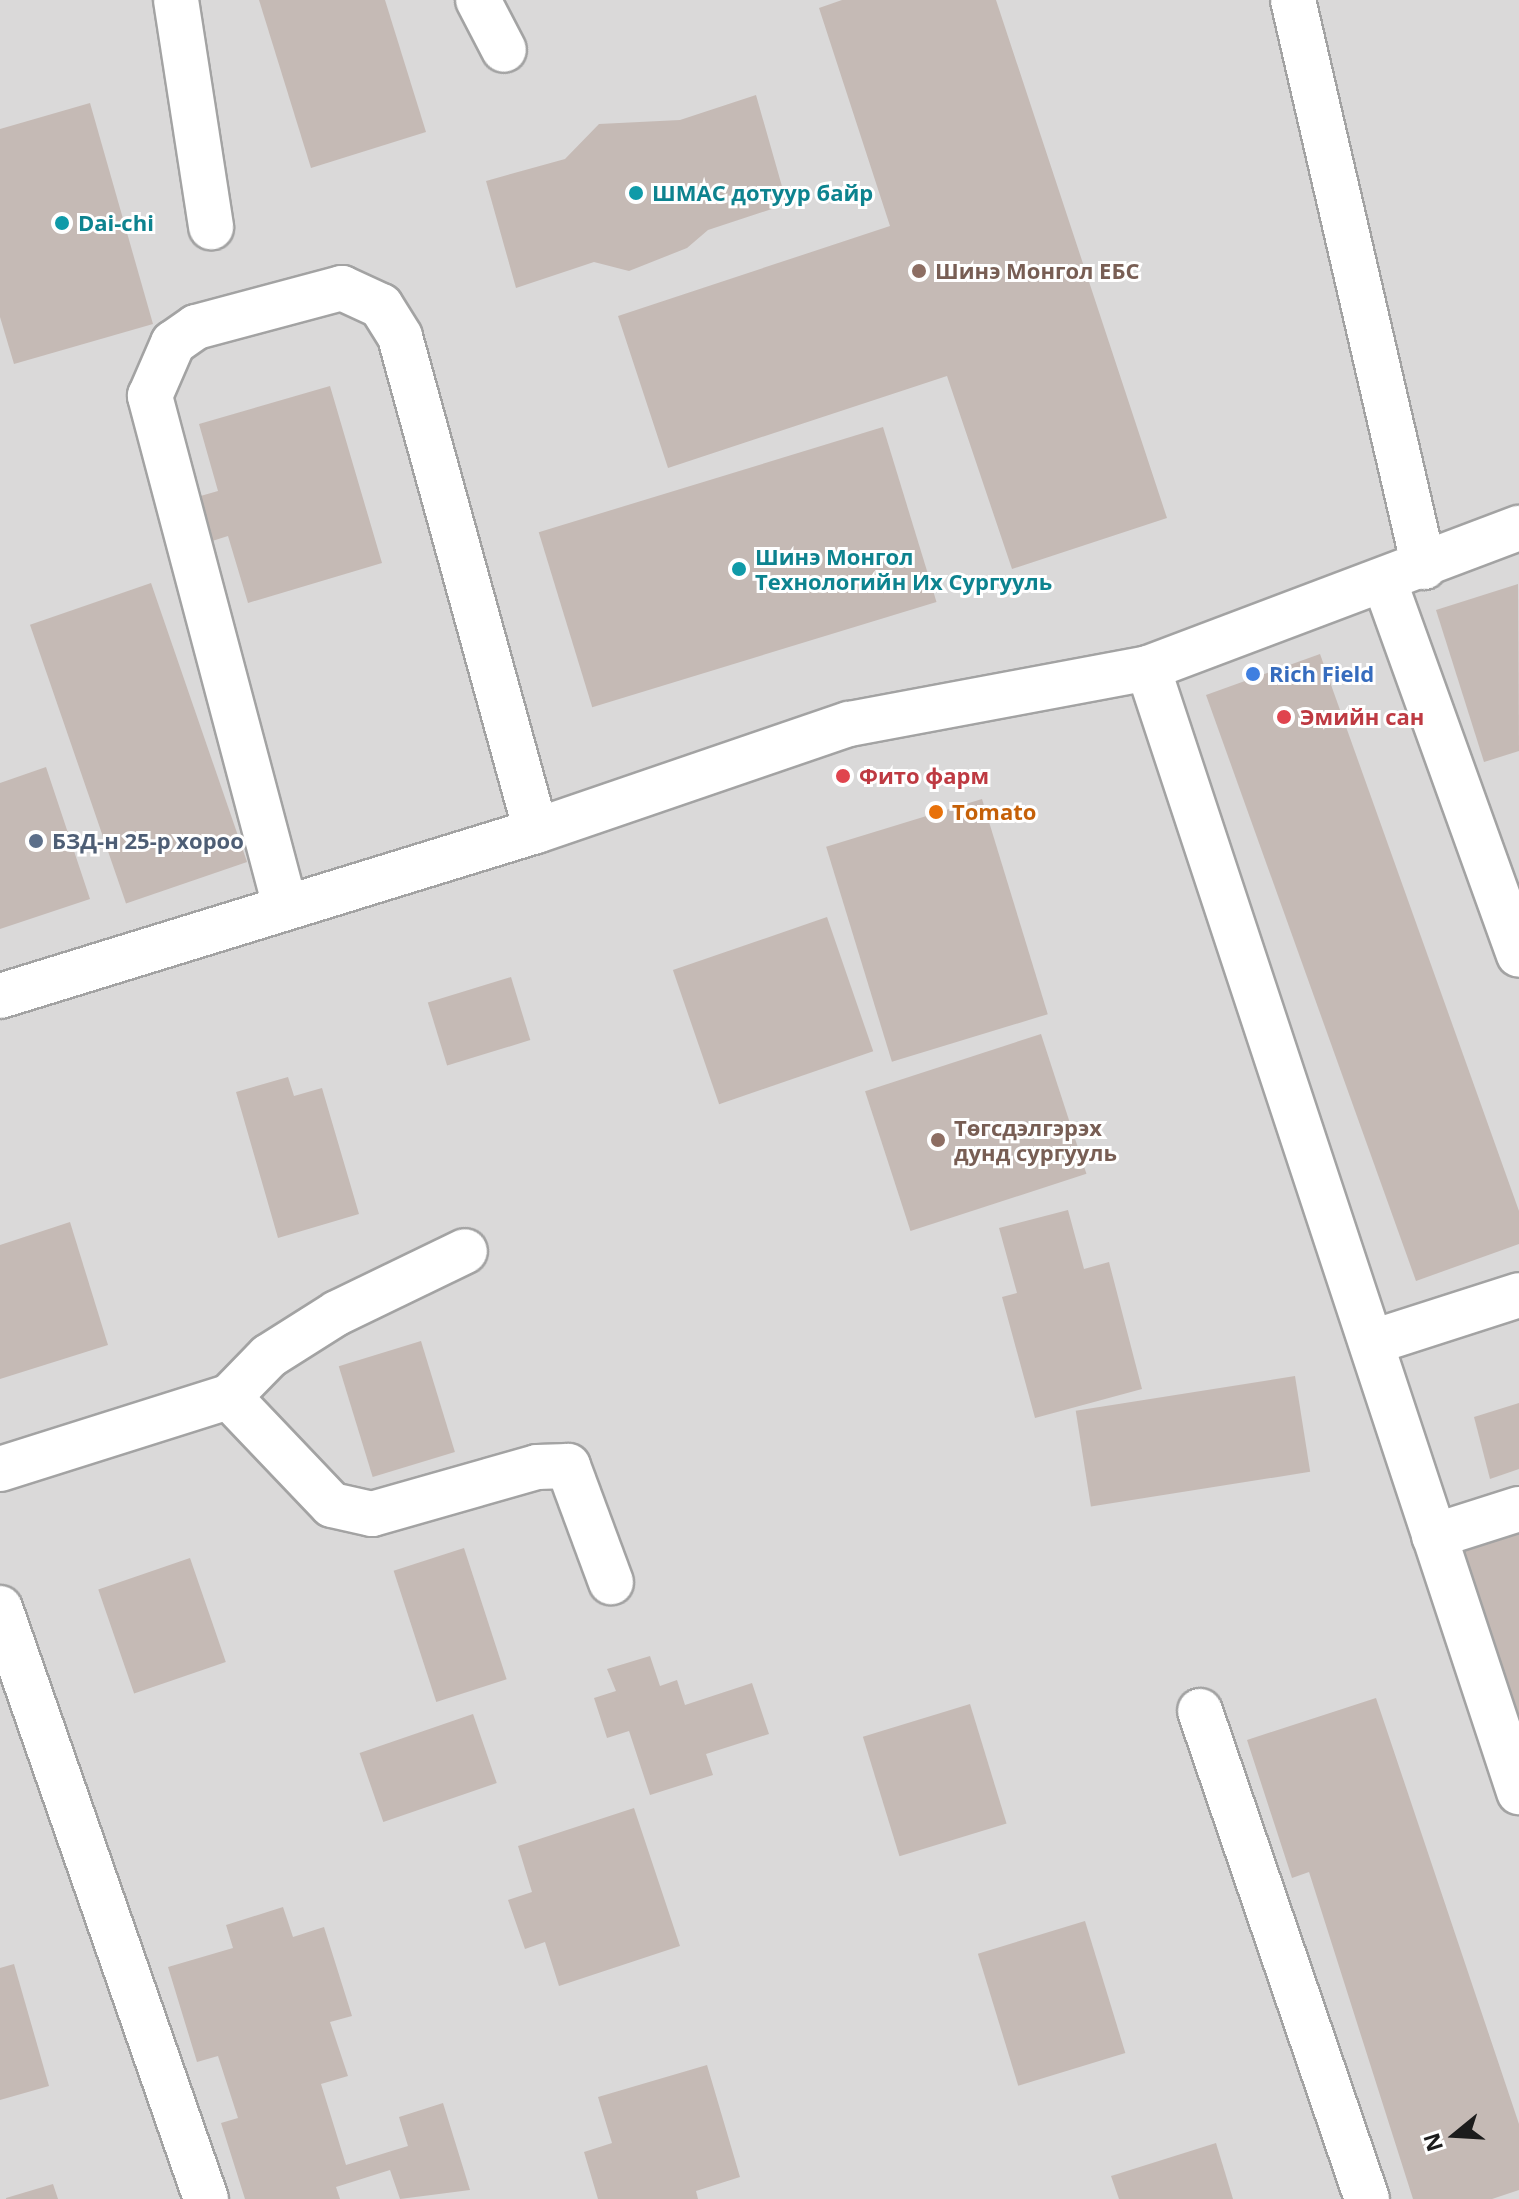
<!DOCTYPE html>
<meta charset="utf-8">
<style>
body{margin:0}
#map{position:relative;width:1519px;height:2199px;overflow:hidden;background:#eee8e1;font-family:"Open Sans",sans-serif}
div>[style]{position:absolute}
.residential>*{inset:0;background:#dad9d9;transform-origin:0 0}
.building>*{inset:0;background:#c5bab5;transform-origin:0 0}
.roads{filter:drop-shadow(2px 0 #a3a3a3) drop-shadow(-2px 0 #a3a3a3) drop-shadow(0 2px #a3a3a3) drop-shadow(0 -2px #a3a3a3)}
.street>*{height:44px;margin:-22px;padding:0 22px;transform-origin:22px;border-radius:22px;background:#fff}
.dots>*{width:22px;height:22px;translate:-50% -50%;box-sizing:border-box;border:4px solid #fff;border-radius:50%}
span{translate:-50% -50%;white-space:nowrap;text-align:center;line-height:1.15;-webkit-text-stroke:6px #fff;paint-order:stroke}
.culture-label{font-size:22px;color:#0d838f;font-weight:700}
.left{translate:0 -50%;text-align:left}
.education-label{font-size:22px;color:#785e54;font-weight:700}
.shop-label{font-size:22px;color:#366cbe;font-weight:700}
.health-label{font-size:22px;color:#be3a42;font-weight:700}
.food-label{font-size:22px;color:#c56008;font-weight:700}
.service-label{font-size:22px;color:#4e5e75;font-weight:700}
.north{position:absolute;left:1415px;top:2095px;width:80px;height:80px;-webkit-text-stroke:6px #fff;paint-order:stroke;rotate:252deg;font-size:22px;font-weight:700;line-height:32px;text-align:center;color:#1c1c1c}
.north::after{content:'';display:block;margin:auto;width:28px;height:36px;background:#1c1c1c;clip-path:polygon(50% 0,100% 100%,50% 72%,0 100%)}
</style>
<div id="map">
<div class="residential">
<div style="left:0;top:0;width:1519px;height:2199px"></div>
</div>
<div class="building">
<div style="clip-path:polygon(259px 0,385px 0,426px 132px,311px 168px)"></div>
<div style="clip-path:polygon(842px 0,996px 0,1167px 518px,1012px 569px,947px 376px,668px 468px,618px 316px,890px 226px,819px 8px)"></div>
<div style="clip-path:polygon(756px 95px,787px 204px,708px 230px,687px 248px,629px 271px,594px 262px,516px 288px,486px 181px,565px 159px,599px 124px,680px 120px)"></div>
<div style="clip-path:polygon(90px 103px,153px 324px,14px 364px,0 317px,0 129px)"></div>
<div style="clip-path:polygon(330px 386px,382px 563px,248px 603px,228px 536px,209px 542px,197px 497px,218px 491px,199px 424px)"></div>
<div style="left:883px;top:427px;width:183px;height:360px;rotate:73deg"></div>
<div style="left:151px;top:583px;width:295px;height:128px;rotate:71deg"></div>
<div style="clip-path:polygon(1518px 584px,1519px 751px,1484px 762px,1436px 610px)"></div>
<div style="clip-path:polygon(1320px 654px,1519px 1211px,1519px 1244px,1416px 1281px,1206px 695px)"></div>
<div style="clip-path:polygon(46px 767px,90px 899px,0 929px,0 783px)"></div>
<div style="left:982px;top:799px;width:225px;height:163px;rotate:73deg"></div>
<div style="left:827px;top:917px;width:142px;height:163px;rotate:71deg"></div>
<div style="left:511px;top:977px;width:66px;height:87px;rotate:73deg"></div>
<div style="left:1041px;top:1034px;width:147px;height:185px;rotate:72deg"></div>
<div style="clip-path:polygon(288px 1077px,294px 1096px,322px 1088px,359px 1214px,278px 1238px,236px 1092px)"></div>
<div style="clip-path:polygon(1068px 1210px,1084px 1269px,1109px 1262px,1142px 1389px,1035px 1418px,1002px 1297px,1017px 1293px,999px 1228px)"></div>
<div style="clip-path:polygon(70px 1222px,108px 1345px,0 1379px,0 1245px)"></div>
<div style="left:421px;top:1341px;width:116px;height:86px;rotate:73deg"></div>
<div style="left:1295px;top:1376px;width:97px;height:222px;rotate:81deg"></div>
<div style="clip-path:polygon(1519px 1403px,1519px 1469px,1490px 1479px,1474px 1417px)"></div>
<div style="clip-path:polygon(1519px 1530px,1519px 1723px,1460px 1549px)"></div>
<div style="left:464px;top:1548px;width:138px;height:74px;rotate:72deg"></div>
<div style="left:190px;top:1558px;width:110px;height:97px;rotate:71deg"></div>
<div style="clip-path:polygon(650px 1656px,660px 1686px,677px 1680px,685px 1705px,752px 1683px,769px 1734px,706px 1754px,713px 1775px,650px 1795px,629px 1731px,607px 1738px,594px 1698px,616px 1691px,607px 1669px)"></div>
<div style="clip-path:polygon(1376px 1698px,1519px 2124px,1519px 2190px,1492px 2199px,1413px 2199px,1309px 1872px,1292px 1878px,1247px 1740px)"></div>
<div style="left:970px;top:1704px;width:125px;height:112px;rotate:73deg"></div>
<div style="left:473px;top:1714px;width:73px;height:120px;rotate:71deg"></div>
<div style="clip-path:polygon(634px 1808px,680px 1946px,559px 1986px,545px 1942px,525px 1949px,508px 1900px,532px 1892px,518px 1846px)"></div>
<div style="clip-path:polygon(283px 1907px,293px 1937px,324px 1927px,352px 2016px,330px 2022px,348px 2076px,321px 2084px,346px 2165px,408px 2146px,399px 2117px,443px 2103px,470px 2190px,400px 2199px,390px 2170px,336px 2187px,340px 2199px,245px 2199px,221px 2123px,238px 2118px,218px 2056px,197px 2062px,168px 1967px,233px 1948px,226px 1925px)"></div>
<div style="left:1085px;top:1921px;width:138px;height:112px;rotate:73deg"></div>
<div style="clip-path:polygon(14px 1964px,49px 2086px,0 2100px,0 1968px)"></div>
<div style="clip-path:polygon(707px 2065px,740px 2177px,696px 2191px,698px 2199px,598px 2199px,584px 2152px,612px 2143px,598px 2097px)"></div>
<div style="clip-path:polygon(1216px 2143px,1233px 2199px,1119px 2199px,1111px 2176px)"></div>
<div style="clip-path:polygon(53px 2184px,58px 2199px,6px 2199px,6px 2198px)"></div>
</div>
<div class="roads">
<div class="street">
<div style="left:176px;top:0;width:230px;rotate:81.2deg"></div>
<div style="left:478px;top:0;width:56px;rotate:62.5deg"></div>
<div style="left:1293px;top:0;width:582px;rotate:76.99deg"></div>
<div style="left:1385px;top:583px;width:395px;rotate:70.2deg"></div>
<div style="left:1148px;top:668px;width:1184px;rotate:71.73deg"></div>
<div style="left:285px;top:906px;width:528px;rotate:-104.83deg"></div>
<div style="left:150px;top:396px;width:58px;rotate:-66.5deg"></div>
<div style="left:173px;top:343px;width:28px;rotate:-35deg"></div>
<div style="left:196px;top:327px;width:151px;rotate:-15deg"></div>
<div style="left:342px;top:288px;width:43px;rotate:24.8deg"></div>
<div style="left:381px;top:306px;width:36px;rotate:58deg"></div>
<div style="left:400px;top:337px;width:512px;rotate:74.61deg"></div>
<div style="left:0;top:996px;width:561px;rotate:-17.11deg"></div>
<div style="left:536px;top:831px;width:331px;rotate:-18.9deg"></div>
<div style="left:849px;top:724px;width:304px;rotate:-10.6deg"></div>
<div style="left:1148px;top:668px;width:397px;rotate:-20.7deg"></div>
<div style="left:1376px;top:1341px;width:150px;rotate:-17.8deg"></div>
<div style="left:229px;top:1397px;width:149px;rotate:46.4deg"></div>
<div style="left:332px;top:1505px;width:41px;rotate:12.7deg"></div>
<div style="left:372px;top:1514px;width:172px;rotate:-15.9deg"></div>
<div style="left:537px;top:1467px;width:31px;rotate:-2deg"></div>
<div style="left:568px;top:1466px;width:124px;rotate:69.7deg"></div>
<div style="left:0;top:1469px;width:240px;rotate:-17.5deg"></div>
<div style="left:229px;top:1397px;width:57px;rotate:-45.7deg"></div>
<div style="left:269px;top:1356px;width:80px;rotate:-32.3deg"></div>
<div style="left:337px;top:1313px;width:142px;rotate:-25.8deg"></div>
<div style="left:1434px;top:1536px;width:89px;rotate:-17.6deg"></div>
<div style="left:0;top:1608px;width:626px;rotate:70.78deg"></div>
<div style="left:1200px;top:1711px;width:516px;rotate:71.11deg"></div>
</div>
</div>
<div class="dots">
<div style="left:636px;top:193px;background:#0f9aa8"></div>
<div style="left:62px;top:223px;background:#0f9aa8"></div>
<div style="left:919px;top:271px;background:#8d6e63"></div>
<div style="left:739px;top:569px;background:#0f9aa8"></div>
<div style="left:1253px;top:674px;background:#3f7fe0"></div>
<div style="left:1284px;top:717px;background:#e0444e"></div>
<div style="left:843px;top:776px;background:#e0444e"></div>
<div style="left:936px;top:812px;background:#e8710a"></div>
<div style="left:36px;top:841px;background:#5c6f8a"></div>
<div style="left:938px;top:1140px;background:#8d6e63"></div>
</div>
<div class="culture-label">
<span class="left" style="left:652px;top:193px">ШМАС дотуур байр</span>
<span class="left" style="left:78px;top:223px">Dai-chi</span>
<span class="left" style="left:755px;top:569px">Шинэ Монгол<br>Технологийн Их Сургууль</span>
</div>
<div class="education-label">
<span class="left" style="left:935px;top:271px">Шинэ Монгол ЕБС</span>
<span class="left" style="left:954px;top:1140px">Төгсдэлгэрэх<br>дунд сургууль</span>
</div>
<div class="shop-label">
<span class="left" style="left:1269px;top:674px">Rich Field</span>
</div>
<div class="health-label">
<span class="left" style="left:1300px;top:717px">Эмийн сан</span>
<span class="left" style="left:859px;top:776px">Фито фарм</span>
</div>
<div class="food-label">
<span class="left" style="left:952px;top:812px">Tomato</span>
</div>
<div class="service-label">
<span class="left" style="left:52px;top:841px">БЗД-н 25-р хороо</span>
</div>
<div class="north">N</div>
</div>
